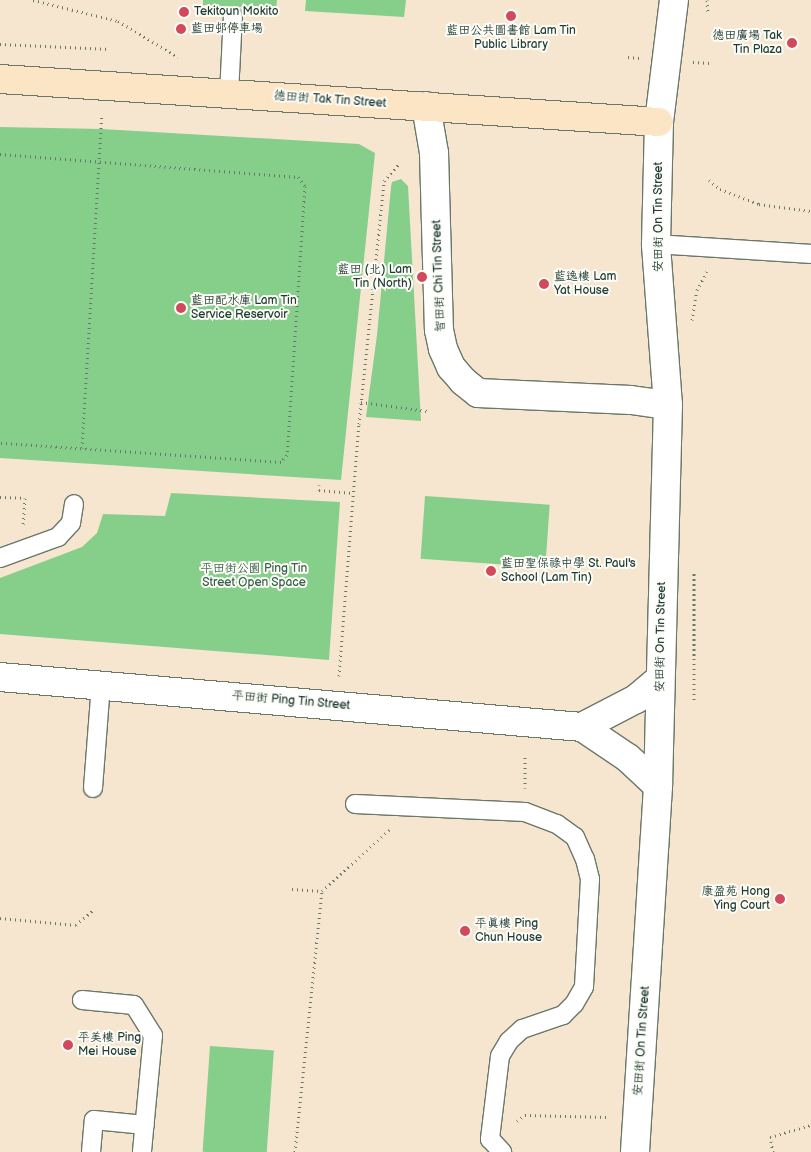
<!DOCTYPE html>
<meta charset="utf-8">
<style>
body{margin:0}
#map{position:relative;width:811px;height:1152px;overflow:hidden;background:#f6e6cf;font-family:"Balsamiq Sans","LXGW WenKai TC",sans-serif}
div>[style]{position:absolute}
.green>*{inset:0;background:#85cf8b;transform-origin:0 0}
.path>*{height:3px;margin-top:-1.5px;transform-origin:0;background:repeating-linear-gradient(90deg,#6a786a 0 1px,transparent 0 5px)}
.roads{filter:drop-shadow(1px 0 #6a786a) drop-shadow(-1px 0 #6a786a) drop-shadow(0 1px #6a786a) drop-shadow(0 -1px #6a786a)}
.lane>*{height:18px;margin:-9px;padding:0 9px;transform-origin:9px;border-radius:9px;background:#fff}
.street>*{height:28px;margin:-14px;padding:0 14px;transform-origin:14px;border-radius:14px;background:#fff}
.secondary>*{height:28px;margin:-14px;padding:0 14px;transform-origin:14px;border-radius:14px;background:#fce5c4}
.dots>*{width:14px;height:14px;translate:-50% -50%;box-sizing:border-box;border:2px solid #fdfcf7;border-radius:50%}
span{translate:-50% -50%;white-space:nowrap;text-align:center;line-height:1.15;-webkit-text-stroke:4px #fdfcf7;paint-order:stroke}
.poi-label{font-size:12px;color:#1f3d34}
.left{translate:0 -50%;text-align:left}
.right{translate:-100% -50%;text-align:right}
.street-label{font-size:12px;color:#1f3d34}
.park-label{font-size:12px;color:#38624a}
</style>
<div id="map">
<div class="green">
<div style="clip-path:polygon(203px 0,277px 0,276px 9px,203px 5px)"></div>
<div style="clip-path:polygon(306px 0,406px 0,404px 17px,305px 11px)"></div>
<div style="clip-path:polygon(0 127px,102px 129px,359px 144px,375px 153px,341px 480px,0 458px)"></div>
<div style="clip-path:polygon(401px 179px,408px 186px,421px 421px,366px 417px,377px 335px,391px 187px,392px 182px)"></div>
<div style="clip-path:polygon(171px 493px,340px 502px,329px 660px,0 634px,0 578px,82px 547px,97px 533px,103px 514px,165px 516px)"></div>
<div style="left:425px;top:496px;width:125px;height:63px;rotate:4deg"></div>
<div style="left:210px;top:1046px;width:64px;height:106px;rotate:4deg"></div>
</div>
<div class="path">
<div style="left:33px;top:0;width:88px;rotate:13.9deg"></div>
<div style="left:118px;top:21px;width:70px;rotate:31deg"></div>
<div style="left:707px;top:0;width:14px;rotate:86deg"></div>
<div style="left:0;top:44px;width:110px;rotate:2.6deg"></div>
<div style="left:628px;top:57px;width:12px;rotate:5deg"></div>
<div style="left:693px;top:62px;width:17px;rotate:3deg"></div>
<div style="left:0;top:154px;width:299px;rotate:4.4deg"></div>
<div style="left:298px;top:177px;width:11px;rotate:52deg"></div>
<div style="left:305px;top:186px;width:270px;rotate:93.8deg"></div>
<div style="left:287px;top:455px;width:9px;rotate:131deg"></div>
<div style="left:281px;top:462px;width:282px;rotate:-176.1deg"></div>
<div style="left:709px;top:180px;width:14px;rotate:39deg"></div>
<div style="left:720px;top:189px;width:42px;rotate:21deg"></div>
<div style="left:759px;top:204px;width:52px;rotate:7.7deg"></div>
<div style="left:692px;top:320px;width:30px;rotate:-81deg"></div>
<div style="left:697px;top:290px;width:21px;rotate:-62deg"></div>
<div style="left:361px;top:402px;width:67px;rotate:7.8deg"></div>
<div style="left:82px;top:448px;width:334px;rotate:-86.6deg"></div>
<div style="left:319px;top:485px;width:5px;rotate:90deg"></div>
<div style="left:319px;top:490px;width:34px;rotate:5deg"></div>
<div style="left:0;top:497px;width:25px;rotate:2deg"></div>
<div style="left:25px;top:498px;width:27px;rotate:94deg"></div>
<div style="left:339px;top:676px;width:253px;rotate:-85.5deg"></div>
<div style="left:359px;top:424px;width:244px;rotate:-84.1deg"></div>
<div style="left:384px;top:181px;width:23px;rotate:-49deg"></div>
<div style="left:694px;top:700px;width:127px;rotate:-90deg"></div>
<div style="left:525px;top:788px;width:34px;rotate:-90deg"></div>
<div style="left:292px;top:889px;width:30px;rotate:4deg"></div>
<div style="left:322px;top:891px;width:91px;rotate:-42.3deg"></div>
<div style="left:0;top:918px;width:76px;rotate:5.3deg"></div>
<div style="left:76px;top:925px;width:23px;rotate:-41deg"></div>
<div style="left:517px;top:1121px;width:10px;rotate:-37deg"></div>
<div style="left:525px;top:1115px;width:82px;rotate:1.4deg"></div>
<div style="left:295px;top:1152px;width:262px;rotate:-84.1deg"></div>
<div style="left:773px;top:1152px;width:15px;rotate:-101deg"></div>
<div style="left:770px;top:1137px;width:43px;rotate:-16.3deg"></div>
</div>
<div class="roads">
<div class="lane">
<div style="left:229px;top:94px;width:78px;rotate:-87.1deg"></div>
<div style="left:656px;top:244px;width:155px;rotate:3.7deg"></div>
<div style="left:0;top:558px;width:62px;rotate:-19.9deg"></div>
<div style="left:58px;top:537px;width:19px;rotate:-47deg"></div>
<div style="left:71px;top:523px;width:19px;rotate:-81deg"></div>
<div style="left:93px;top:788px;width:103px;rotate:-85.6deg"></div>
<div style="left:355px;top:804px;width:170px;rotate:2.7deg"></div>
<div style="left:525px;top:812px;width:34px;rotate:21deg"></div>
<div style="left:557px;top:824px;width:22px;rotate:36deg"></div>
<div style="left:575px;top:837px;width:24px;rotate:66deg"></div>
<div style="left:585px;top:859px;width:21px;rotate:76deg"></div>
<div style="left:590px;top:879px;width:108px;rotate:93.2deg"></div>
<div style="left:584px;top:987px;width:20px;rotate:120deg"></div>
<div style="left:574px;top:1004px;width:16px;rotate:135deg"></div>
<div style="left:563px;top:1015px;width:43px;rotate:161.1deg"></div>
<div style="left:522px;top:1029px;width:18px;rotate:137deg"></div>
<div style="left:509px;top:1041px;width:17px;rotate:121deg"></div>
<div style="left:500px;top:1056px;width:84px;rotate:96.9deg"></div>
<div style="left:490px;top:1139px;width:18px;rotate:47deg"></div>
<div style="left:82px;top:1000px;width:52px;rotate:5.5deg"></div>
<div style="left:134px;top:1005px;width:36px;rotate:58deg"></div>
<div style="left:153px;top:1035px;width:118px;rotate:95.4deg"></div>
<div style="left:91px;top:1152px;width:32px;rotate:-85deg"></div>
<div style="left:94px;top:1120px;width:51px;rotate:5.6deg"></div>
</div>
<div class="street">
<div style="left:426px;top:106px;width:48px;rotate:80.3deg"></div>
<div style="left:434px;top:153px;width:177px;rotate:88.4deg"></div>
<div style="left:439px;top:330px;width:19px;rotate:78deg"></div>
<div style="left:443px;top:349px;width:20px;rotate:66deg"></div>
<div style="left:451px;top:367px;width:18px;rotate:49deg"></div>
<div style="left:463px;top:381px;width:19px;rotate:39deg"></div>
<div style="left:478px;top:393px;width:153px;rotate:2.6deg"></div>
<div style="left:631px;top:400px;width:37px;rotate:8deg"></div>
<div style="left:0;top:677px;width:584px;rotate:4.91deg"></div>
<div style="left:582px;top:727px;width:55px;rotate:34deg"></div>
<div style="left:628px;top:758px;width:41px;rotate:43deg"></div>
<div style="left:582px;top:727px;width:61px;rotate:-27.4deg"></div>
<div style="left:636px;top:699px;width:31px;rotate:-40deg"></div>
<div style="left:635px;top:1152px;width:367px;rotate:-86.4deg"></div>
<div style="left:658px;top:786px;width:381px;rotate:-88.5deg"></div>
<div style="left:668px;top:405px;width:161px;rotate:-94.3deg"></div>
<div style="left:656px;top:244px;width:122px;rotate:-88.6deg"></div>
<div style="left:659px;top:122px;width:123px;rotate:-83deg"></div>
</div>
<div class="secondary">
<div style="left:0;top:79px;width:660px;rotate:3.73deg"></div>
</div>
</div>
<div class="dots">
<div style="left:184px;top:12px;background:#d1495b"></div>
<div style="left:511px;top:16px;background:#d1495b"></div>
<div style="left:181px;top:29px;background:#d1495b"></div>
<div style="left:792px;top:43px;background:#d1495b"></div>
<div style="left:422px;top:277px;background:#d1495b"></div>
<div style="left:544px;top:284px;background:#d1495b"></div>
<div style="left:181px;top:308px;background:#d1495b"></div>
<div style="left:491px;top:571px;background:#d1495b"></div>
<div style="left:780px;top:899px;background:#d1495b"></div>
<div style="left:465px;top:931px;background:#d1495b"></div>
<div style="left:68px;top:1045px;background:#d1495b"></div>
</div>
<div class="poi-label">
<span class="left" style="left:194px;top:12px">Tekitoun Mokito</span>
<span class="left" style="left:191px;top:29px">藍田邨停車場</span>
<span style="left:511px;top:38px">藍田公共圖書館 Lam Tin<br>Public Library</span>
<span class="right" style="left:782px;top:43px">德田廣場 Tak<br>Tin Plaza</span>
<span class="right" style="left:412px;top:277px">藍田 (北) Lam<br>Tin (North)</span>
<span class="left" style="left:554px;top:284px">藍逸樓 Lam<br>Yat House</span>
<span class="left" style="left:191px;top:308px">藍田配水庫 Lam Tin<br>Service Reservoir</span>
<span class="left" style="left:501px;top:571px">藍田聖保祿中學 St. Paul's<br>School (Lam Tin)</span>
<span class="right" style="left:770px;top:899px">康盈苑 Hong<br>Ying Court</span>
<span class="left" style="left:475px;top:931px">平真樓 Ping<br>Chun House</span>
<span class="left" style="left:78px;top:1045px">平美樓 Ping<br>Mei House</span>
</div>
<div class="street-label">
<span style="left:330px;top:100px;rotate:4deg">德田街 Tak Tin Street</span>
<span style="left:659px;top:217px;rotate:-90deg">安田街 On Tin Street</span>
<span style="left:439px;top:276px;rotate:-92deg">智田街 Chi Tin Street</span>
<span style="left:661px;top:637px;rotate:-89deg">安田街 On Tin Street</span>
<span style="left:291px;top:701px;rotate:5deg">平田街 Ping Tin Street</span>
<span style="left:642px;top:1041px;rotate:-86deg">安田街 On Tin Street</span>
</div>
<div class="park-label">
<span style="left:254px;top:576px">平田街公園 Ping Tin<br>Street Open Space</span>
</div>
</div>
